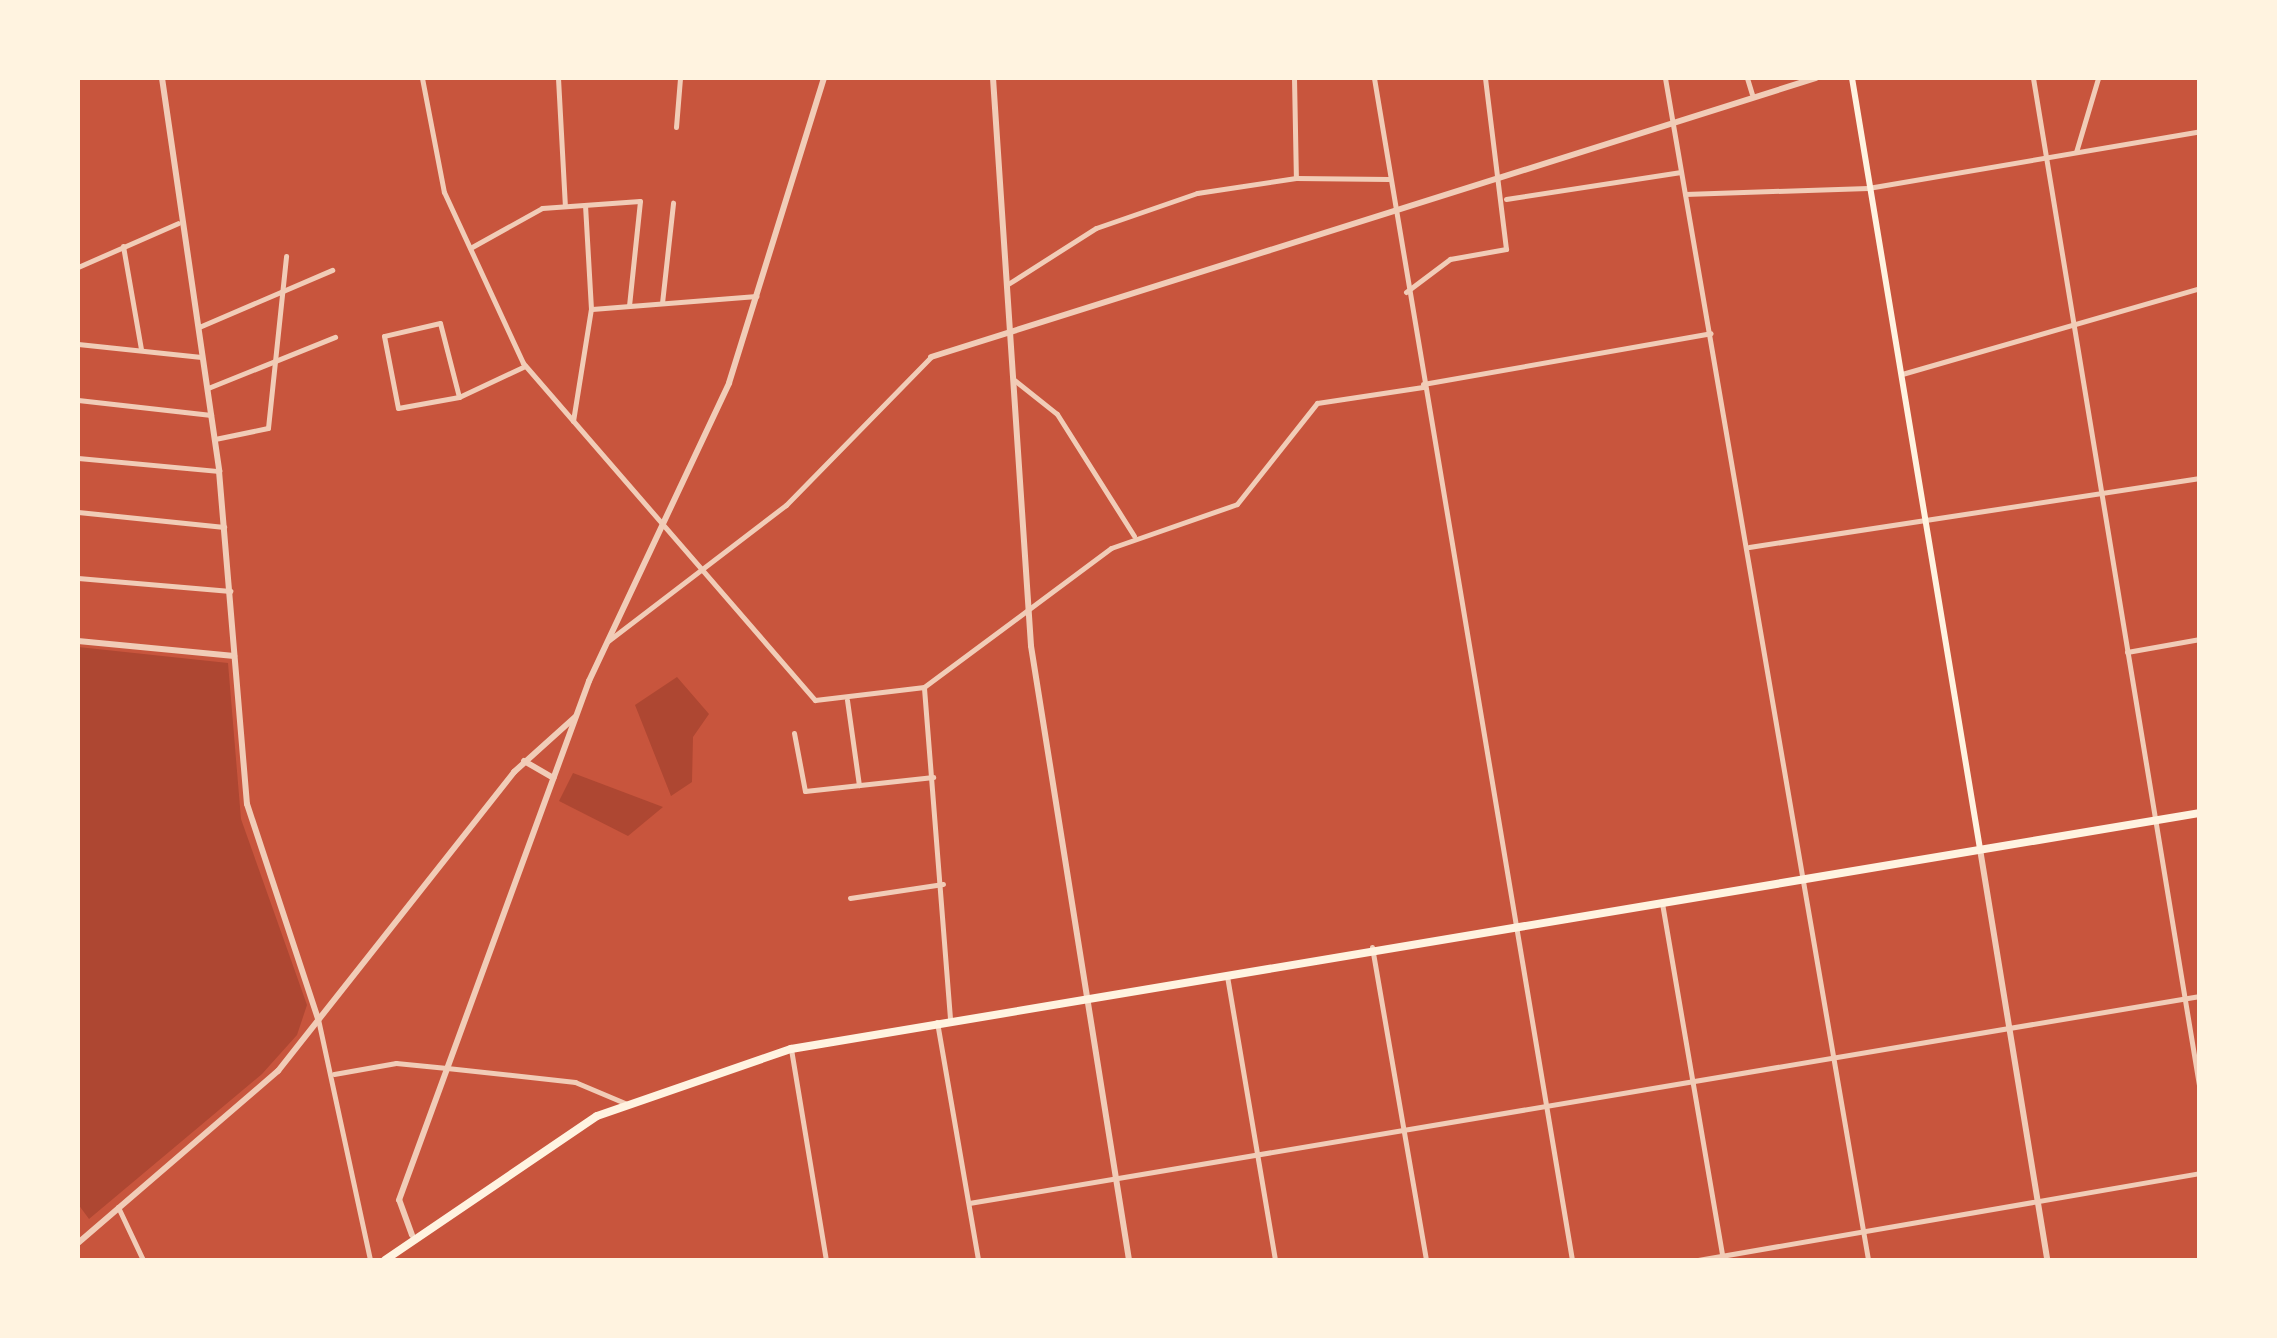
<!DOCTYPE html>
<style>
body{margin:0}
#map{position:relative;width:2277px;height:1338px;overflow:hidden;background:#c8553d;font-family:Quicksand,sans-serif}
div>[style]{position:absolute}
.green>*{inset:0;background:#ae4732}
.minor>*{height:5px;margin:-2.5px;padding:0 2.5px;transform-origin:2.5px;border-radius:2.5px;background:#f1ccb7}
.tertiary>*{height:6px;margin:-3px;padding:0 3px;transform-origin:3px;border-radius:3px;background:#f1ccb7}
.secondary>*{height:6px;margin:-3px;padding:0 3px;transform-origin:3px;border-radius:3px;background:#fff3e0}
.trunk>*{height:8px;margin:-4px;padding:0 4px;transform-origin:4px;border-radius:4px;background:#fff3e0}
span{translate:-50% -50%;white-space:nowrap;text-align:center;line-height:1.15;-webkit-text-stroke:10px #fff3e0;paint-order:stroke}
.frame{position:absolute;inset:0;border:80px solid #fff3e0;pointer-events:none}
</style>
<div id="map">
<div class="green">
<div style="clip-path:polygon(78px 647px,228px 663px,241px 819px,307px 1005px,297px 1035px,262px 1074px,89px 1219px,78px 1204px)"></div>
<div style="clip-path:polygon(677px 677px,709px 714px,693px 737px,692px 782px,671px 796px,635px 705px)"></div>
<div style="clip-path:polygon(573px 773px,663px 807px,628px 836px,559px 801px)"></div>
</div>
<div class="minor">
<div style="left:422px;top:78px;width:116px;rotate:79.1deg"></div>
<div style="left:444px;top:192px;width:188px;rotate:65.2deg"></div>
<div style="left:523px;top:363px;width:446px;rotate:49.1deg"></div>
<div style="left:815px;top:700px;width:110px;rotate:-6.8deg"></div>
<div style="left:924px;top:687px;width:233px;rotate:-36.6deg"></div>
<div style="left:1111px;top:548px;width:133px;rotate:-19.2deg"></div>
<div style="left:1237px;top:504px;width:129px;rotate:-51.6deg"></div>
<div style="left:1317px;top:403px;width:107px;rotate:-8.6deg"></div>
<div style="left:558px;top:78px;width:128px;rotate:86.9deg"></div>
<div style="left:1294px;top:78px;width:100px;rotate:88.9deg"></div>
<div style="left:1374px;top:78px;width:1198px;rotate:80.49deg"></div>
<div style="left:1665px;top:78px;width:1199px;rotate:80.25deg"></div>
<div style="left:1747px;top:78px;width:17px;rotate:73deg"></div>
<div style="left:2033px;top:78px;width:1027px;rotate:80.64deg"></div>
<div style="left:676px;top:127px;width:49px;rotate:-85.3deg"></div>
<div style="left:2076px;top:152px;width:77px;rotate:-73.4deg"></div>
<div style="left:1685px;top:194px;width:183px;rotate:-1.9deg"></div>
<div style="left:1868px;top:188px;width:337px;rotate:-9.7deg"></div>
<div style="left:1506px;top:199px;width:177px;rotate:-8.8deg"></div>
<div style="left:123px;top:246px;width:105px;rotate:80.1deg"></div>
<div style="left:472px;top:247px;width:80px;rotate:-29.1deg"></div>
<div style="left:542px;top:208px;width:98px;rotate:-4.1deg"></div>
<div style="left:640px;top:201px;width:105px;rotate:96deg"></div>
<div style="left:78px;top:267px;width:109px;rotate:-23.7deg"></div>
<div style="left:1008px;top:284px;width:104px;rotate:-32.5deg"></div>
<div style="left:1096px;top:228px;width:107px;rotate:-19.1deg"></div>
<div style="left:1197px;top:193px;width:100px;rotate:-8.6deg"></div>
<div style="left:1296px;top:178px;width:93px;rotate:0.6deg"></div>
<div style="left:1406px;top:292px;width:55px;rotate:-36.9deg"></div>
<div style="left:1450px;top:259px;width:57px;rotate:-10.1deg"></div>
<div style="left:1506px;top:249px;width:172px;rotate:-97deg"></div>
<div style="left:662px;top:303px;width:101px;rotate:-83.7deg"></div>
<div style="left:592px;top:309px;width:165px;rotate:-4.5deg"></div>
<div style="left:199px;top:327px;width:145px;rotate:-23.2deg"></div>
<div style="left:78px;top:344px;width:124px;rotate:6deg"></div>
<div style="left:1902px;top:374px;width:310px;rotate:-16.1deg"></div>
<div style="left:1013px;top:379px;width:56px;rotate:38.5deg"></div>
<div style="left:1057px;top:414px;width:144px;rotate:57.7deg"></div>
<div style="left:1423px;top:384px;width:292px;rotate:-10deg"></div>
<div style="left:208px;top:388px;width:137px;rotate:-21.9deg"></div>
<div style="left:459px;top:397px;width:76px;rotate:-104.4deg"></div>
<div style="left:440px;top:323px;width:57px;rotate:166.9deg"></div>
<div style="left:384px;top:336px;width:73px;rotate:79deg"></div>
<div style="left:398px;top:408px;width:62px;rotate:-10.2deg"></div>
<div style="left:459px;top:397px;width:73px;rotate:-25.2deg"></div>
<div style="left:78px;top:400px;width:134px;rotate:6.4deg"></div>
<div style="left:573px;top:421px;width:113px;rotate:-80.9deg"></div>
<div style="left:591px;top:309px;width:103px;rotate:-93.3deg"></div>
<div style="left:215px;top:439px;width:54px;rotate:-11.7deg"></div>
<div style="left:268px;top:428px;width:173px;rotate:-84deg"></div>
<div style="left:78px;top:458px;width:142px;rotate:5.3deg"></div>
<div style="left:78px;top:512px;width:147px;rotate:5.9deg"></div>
<div style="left:1749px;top:547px;width:456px;rotate:-8.7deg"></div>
<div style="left:78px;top:578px;width:153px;rotate:4.9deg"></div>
<div style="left:608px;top:641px;width:224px;rotate:-37.4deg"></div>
<div style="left:786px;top:505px;width:207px;rotate:-45.6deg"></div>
<div style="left:2127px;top:652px;width:74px;rotate:-10.1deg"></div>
<div style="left:924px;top:688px;width:332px;rotate:85.5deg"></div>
<div style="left:847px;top:700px;width:86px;rotate:82deg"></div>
<div style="left:794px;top:733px;width:59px;rotate:79.3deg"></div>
<div style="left:805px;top:791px;width:129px;rotate:-6.2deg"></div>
<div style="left:850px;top:898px;width:94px;rotate:-8.6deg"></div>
<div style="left:1662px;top:903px;width:362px;rotate:80.3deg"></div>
<div style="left:1372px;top:947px;width:318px;rotate:80.2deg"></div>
<div style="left:1227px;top:976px;width:288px;rotate:80.4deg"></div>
<div style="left:318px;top:1019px;width:247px;rotate:77.8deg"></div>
<div style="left:937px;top:1022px;width:242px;rotate:80.2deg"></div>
<div style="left:791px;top:1049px;width:214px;rotate:80.6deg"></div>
<div style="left:334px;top:1074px;width:63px;rotate:-10.1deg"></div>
<div style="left:396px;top:1063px;width:51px;rotate:5.6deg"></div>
<div style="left:447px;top:1068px;width:129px;rotate:6.2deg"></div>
<div style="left:575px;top:1082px;width:56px;rotate:22.9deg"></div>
<div style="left:969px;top:1203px;width:1248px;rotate:-9.55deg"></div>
<div style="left:118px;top:1207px;width:59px;rotate:64.7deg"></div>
<div style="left:1698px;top:1260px;width:509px;rotate:-9.83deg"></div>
</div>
<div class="tertiary">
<div style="left:162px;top:78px;width:397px;rotate:81.7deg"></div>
<div style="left:219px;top:471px;width:334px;rotate:85.2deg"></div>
<div style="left:247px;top:804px;width:226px;rotate:71.7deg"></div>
<div style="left:993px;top:78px;width:569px;rotate:86.17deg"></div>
<div style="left:1031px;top:646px;width:622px;rotate:80.93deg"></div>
<div style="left:931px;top:357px;width:928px;rotate:-17.5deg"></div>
<div style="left:78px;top:641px;width:157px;rotate:5.5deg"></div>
<div style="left:524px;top:761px;width:34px;rotate:30deg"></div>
<div style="left:1980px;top:849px;width:416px;rotate:80.7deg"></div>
<div style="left:412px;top:1235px;width:37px;rotate:-110deg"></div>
<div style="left:399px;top:1200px;width:553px;rotate:-69.89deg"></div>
<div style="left:589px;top:681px;width:329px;rotate:-64.8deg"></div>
<div style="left:729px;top:383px;width:319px;rotate:-72.7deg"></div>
<div style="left:78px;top:1243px;width:264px;rotate:-40.7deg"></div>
<div style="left:278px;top:1071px;width:381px;rotate:-51.7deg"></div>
<div style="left:514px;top:772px;width:82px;rotate:-42deg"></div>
</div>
<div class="secondary">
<div style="left:1852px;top:78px;width:782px;rotate:80.57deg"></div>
</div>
<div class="trunk">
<div style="left:385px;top:1260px;width:256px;rotate:-34.2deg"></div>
<div style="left:597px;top:1116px;width:205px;rotate:-19.1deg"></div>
<div style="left:791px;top:1049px;width:1429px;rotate:-9.51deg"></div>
</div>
<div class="frame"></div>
</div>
